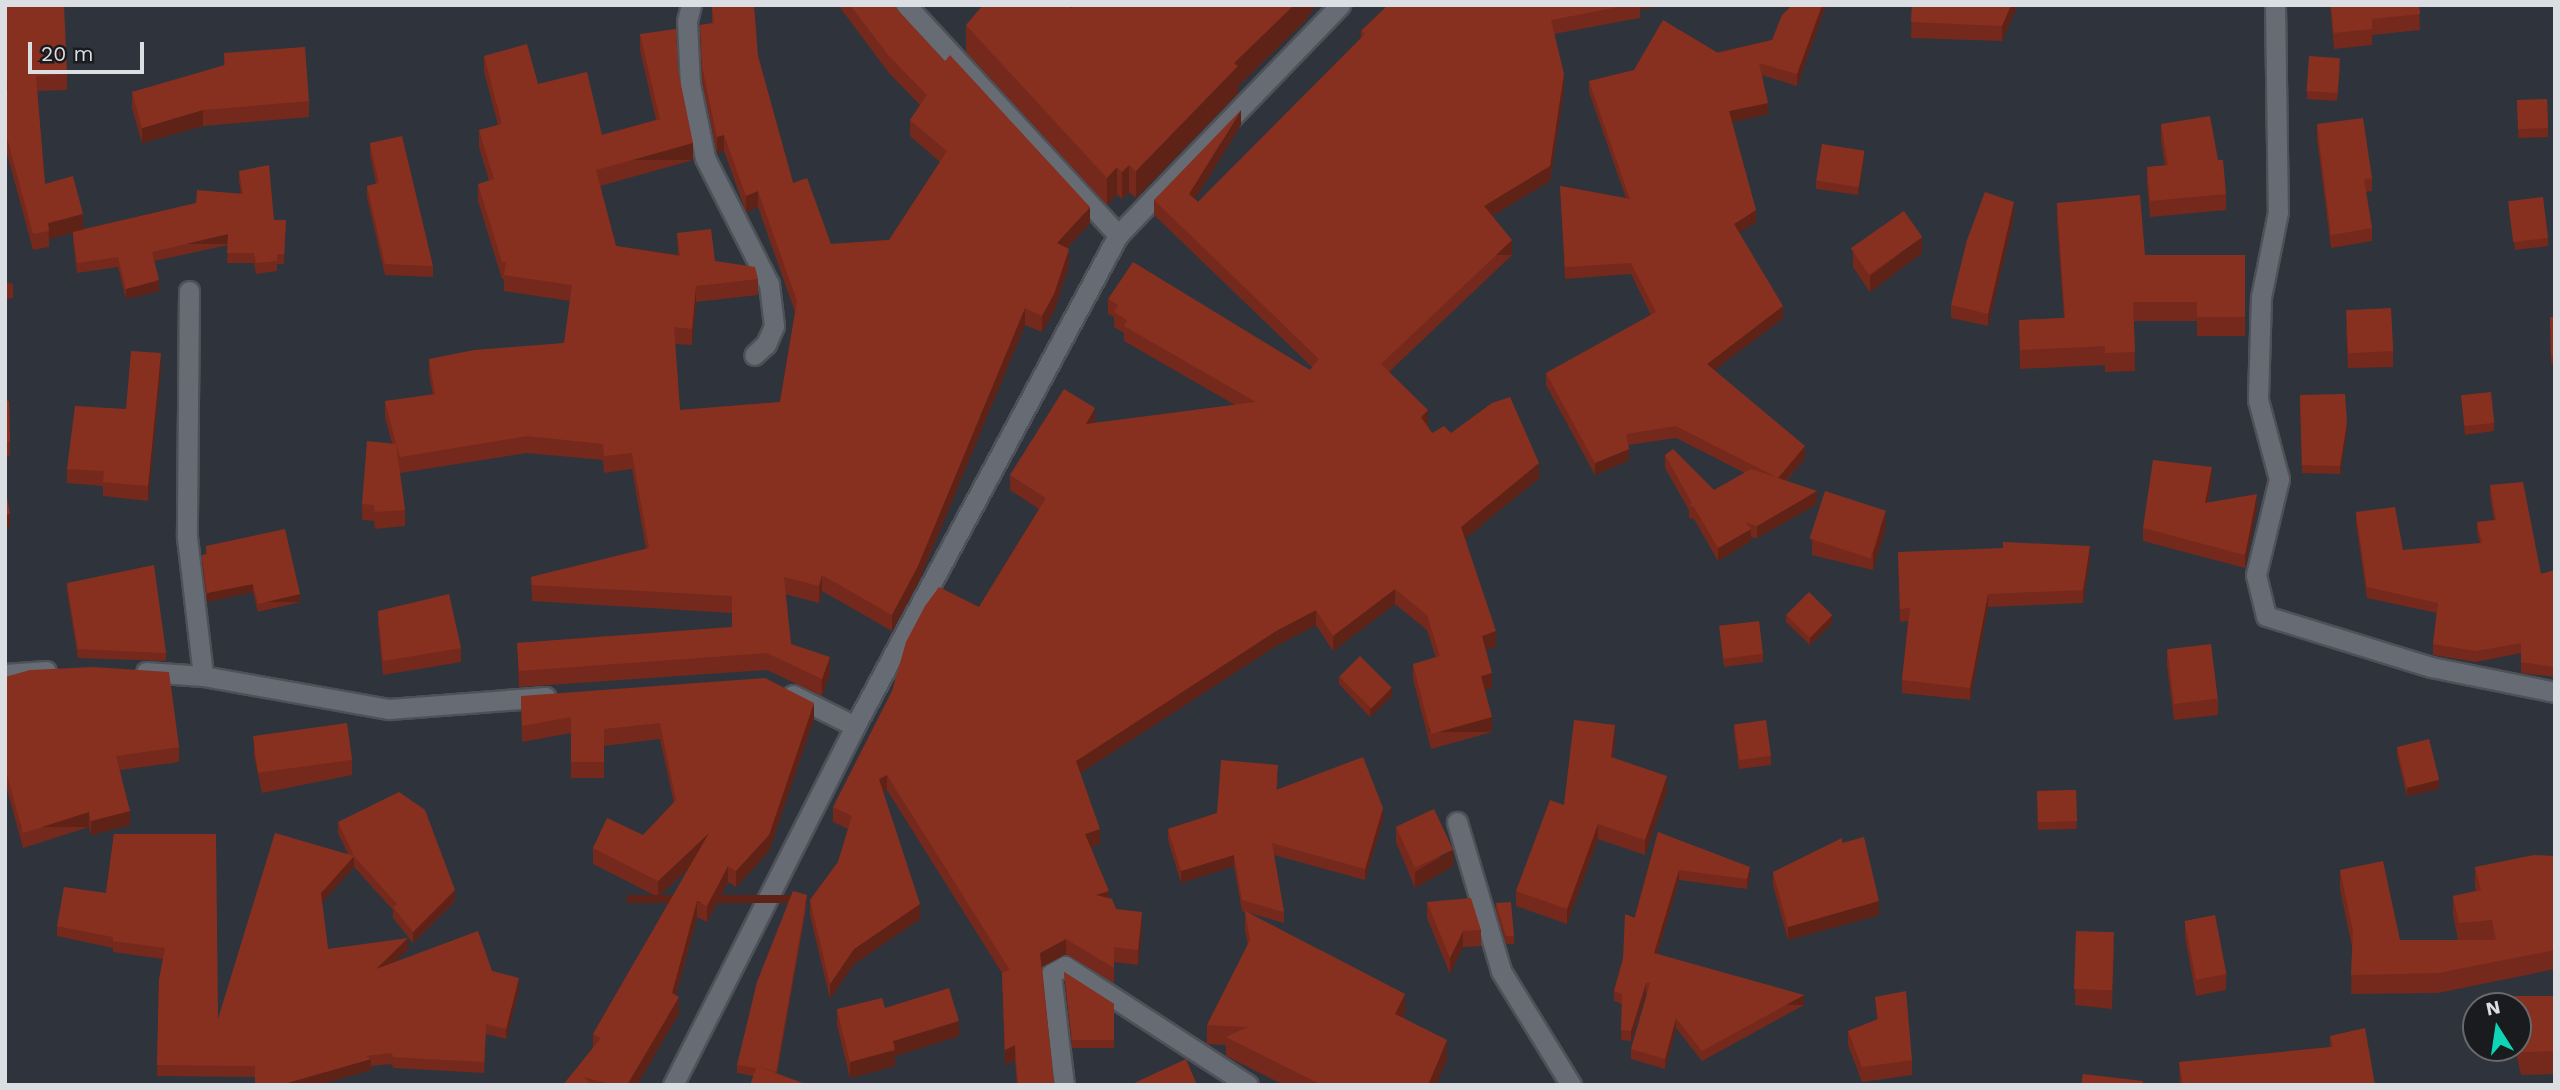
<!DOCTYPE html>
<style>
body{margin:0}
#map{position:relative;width:2560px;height:1090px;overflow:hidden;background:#2f333b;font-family:"Work Sans",sans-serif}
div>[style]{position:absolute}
.roads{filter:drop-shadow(2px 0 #4e5258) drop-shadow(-2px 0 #4e5258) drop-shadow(0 2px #4e5258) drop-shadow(0 -2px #4e5258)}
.minor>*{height:19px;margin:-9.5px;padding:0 9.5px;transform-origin:9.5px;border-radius:9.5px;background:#676c74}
.tertiary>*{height:19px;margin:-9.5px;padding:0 9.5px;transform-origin:9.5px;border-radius:9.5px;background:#676c74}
.wall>*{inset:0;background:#75291c;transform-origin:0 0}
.shaded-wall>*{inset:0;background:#5f2216;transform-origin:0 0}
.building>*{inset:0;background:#883020;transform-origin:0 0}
span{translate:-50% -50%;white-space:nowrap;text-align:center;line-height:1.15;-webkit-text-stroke:6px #191b1e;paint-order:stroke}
.frame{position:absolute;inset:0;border:7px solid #dbdee2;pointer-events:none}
.north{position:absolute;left:2462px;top:992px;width:70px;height:70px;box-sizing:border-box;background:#191b1e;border:2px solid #67696c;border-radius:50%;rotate:348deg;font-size:19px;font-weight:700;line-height:28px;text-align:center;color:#dbdee2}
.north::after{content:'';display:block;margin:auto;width:24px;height:32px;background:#0dd5b5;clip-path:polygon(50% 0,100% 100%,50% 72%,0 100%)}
.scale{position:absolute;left:28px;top:42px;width:116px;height:32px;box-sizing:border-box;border:4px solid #dbdee2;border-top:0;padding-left:9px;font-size:21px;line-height:24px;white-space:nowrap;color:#dbdee2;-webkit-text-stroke:5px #191b1e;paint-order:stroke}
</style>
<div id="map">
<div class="roads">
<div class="minor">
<div style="left:691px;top:5px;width:16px;rotate:104deg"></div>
<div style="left:687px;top:21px;width:63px;rotate:87.3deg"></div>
<div style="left:690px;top:84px;width:76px;rotate:78.5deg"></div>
<div style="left:705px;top:158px;width:141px;rotate:63.1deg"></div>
<div style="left:769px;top:284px;width:42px;rotate:83.2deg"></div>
<div style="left:774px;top:326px;width:20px;rotate:114deg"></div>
<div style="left:766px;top:344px;width:16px;rotate:137deg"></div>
<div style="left:906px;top:5px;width:313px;rotate:47.3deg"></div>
<div style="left:2275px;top:5px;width:207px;rotate:89.2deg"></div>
<div style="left:2278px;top:212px;width:87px;rotate:101.3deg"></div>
<div style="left:2261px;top:297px;width:103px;rotate:91.7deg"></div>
<div style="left:2258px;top:400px;width:82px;rotate:75.1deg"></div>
<div style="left:2279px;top:479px;width:99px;rotate:103.5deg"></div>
<div style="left:2256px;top:575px;width:42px;rotate:76.3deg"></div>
<div style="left:2266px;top:616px;width:173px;rotate:17.2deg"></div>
<div style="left:2431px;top:667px;width:126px;rotate:11.4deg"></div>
<div style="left:189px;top:291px;width:246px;rotate:90.5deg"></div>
<div style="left:187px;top:537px;width:140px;rotate:83.4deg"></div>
<div style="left:146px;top:672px;width:57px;rotate:4deg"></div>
<div style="left:203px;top:676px;width:189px;rotate:10.1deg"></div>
<div style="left:389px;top:709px;width:157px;rotate:-4.4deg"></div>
<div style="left:5px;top:674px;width:41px;rotate:-4.2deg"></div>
<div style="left:793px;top:695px;width:69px;rotate:26.6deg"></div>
<div style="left:1457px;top:822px;width:155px;rotate:73.5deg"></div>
<div style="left:1501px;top:971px;width:134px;rotate:58.4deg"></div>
<div style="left:1064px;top:1085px;width:112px;rotate:-96.7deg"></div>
<div style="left:1051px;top:974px;width:16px;rotate:-30deg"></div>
<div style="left:1065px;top:966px;width:218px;rotate:33deg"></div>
</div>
<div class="tertiary">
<div style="left:673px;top:1085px;width:402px;rotate:-63.1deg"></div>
<div style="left:855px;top:726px;width:557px;rotate:-61.82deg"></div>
<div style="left:1118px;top:235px;width:320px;rotate:-46deg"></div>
</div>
</div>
<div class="wall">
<div style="clip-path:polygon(5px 5px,67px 74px,67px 90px,37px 91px,45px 184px,83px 229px,241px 193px,239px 182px,239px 171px,274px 220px,286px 220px,284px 264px,277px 264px,277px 271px,256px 274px,254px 263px,227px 263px,228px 245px,154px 261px,159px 291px,126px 299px,118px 267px,77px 273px,73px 242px,73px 232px,49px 239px,49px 247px,33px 250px,5px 146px,5px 90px,7px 90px,5px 54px)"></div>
<div style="clip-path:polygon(838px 5px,893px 5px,1090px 223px,1067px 248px,1069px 266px,1054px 311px,1042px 332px,1025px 325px,918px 583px,892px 631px,822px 591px,819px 603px,785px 594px,791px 644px,830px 674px,822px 696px,767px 670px,519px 687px,517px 643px,732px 627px,732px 613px,532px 601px,531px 577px,646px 549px,632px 469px,604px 473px,603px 460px,527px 453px,400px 473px,405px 510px,405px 526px,375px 529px,374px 521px,362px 520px,362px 504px,392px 443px,385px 417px,385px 401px,433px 395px,429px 375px,429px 359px,564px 343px,570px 301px,504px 291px,504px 279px,502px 279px,478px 201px,478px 184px,489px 181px,479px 147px,479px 130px,498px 125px,484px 72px,484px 56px,538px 84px,602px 135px,656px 120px,640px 50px,640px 34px,678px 70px,693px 160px,600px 186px,616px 246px,678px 255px,677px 233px,715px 261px,758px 279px,758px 295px,696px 302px,692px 345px,675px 344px,680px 410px,780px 402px,795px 312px,758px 207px,746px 212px,724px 151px,717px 153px,702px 82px,700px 25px,712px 23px,712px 7px,758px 56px,793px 183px,831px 244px,889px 240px,940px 162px,910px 136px,910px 120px,920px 105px,889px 73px)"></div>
<div style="clip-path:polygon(1388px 5px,1664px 5px,1640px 10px,1640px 18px,1554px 34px,1564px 89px,1550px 181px,1492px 216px,1512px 255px,1389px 372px,1428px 425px,1427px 426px,1432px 433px,1451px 433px,1539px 478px,1465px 538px,1496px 646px,1485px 650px,1492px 688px,1484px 690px,1492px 732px,1431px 749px,1413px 679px,1413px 664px,1436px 658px,1427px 630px,1395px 604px,1333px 651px,1316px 625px,1276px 646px,1080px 773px,1100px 844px,1091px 847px,1109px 898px,1116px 909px,1142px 927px,1138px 965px,1114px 962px,1114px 983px,1066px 954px,1042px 967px,1054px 1085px,1017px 1085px,1015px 1060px,1005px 1065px,1002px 973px,887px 790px,883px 792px,920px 919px,854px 964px,830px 999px,810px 915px,810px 900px,838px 862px,848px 829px,833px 822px,833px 807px,979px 607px,1039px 509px,1010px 490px,1010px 475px,1095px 423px,1235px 405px,1124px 341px,1124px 333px,1114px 327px,1114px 317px,1108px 314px,1108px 299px,1310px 370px,1313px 368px,1154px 215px,1154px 200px,1241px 125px,1195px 199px,1198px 202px,1361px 38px,1361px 31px)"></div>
<div style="clip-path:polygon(1792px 5px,1826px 5px,1797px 86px,1762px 75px,1768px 114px,1732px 122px,1756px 222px,1739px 232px,1783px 318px,1714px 370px,1805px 458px,1786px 481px,1817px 504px,1757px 538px,1751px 537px,1751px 541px,1718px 561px,1694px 519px,1689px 518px,1689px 510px,1665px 468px,1665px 455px,1714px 490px,1745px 473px,1676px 438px,1628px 445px,1629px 460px,1595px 475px,1546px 385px,1546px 373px,1651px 315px,1631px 274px,1565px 279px,1560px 186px,1626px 198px,1589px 92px,1589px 81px,1772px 40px)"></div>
<div style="clip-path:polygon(1912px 5px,2018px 5px,2002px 41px,1911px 38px)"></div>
<div style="clip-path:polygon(2330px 5px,2419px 5px,2420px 30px,2372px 35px,2372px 45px,2334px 49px)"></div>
<div style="clip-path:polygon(1168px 7px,1306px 20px,1238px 86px,1238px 93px,1136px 198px,1129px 192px,1122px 199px,1117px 194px,1107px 205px,966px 52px,966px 25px,1071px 8px)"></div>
<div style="clip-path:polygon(224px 53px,309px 101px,309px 117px,203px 126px,142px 143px,132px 108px,132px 92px,224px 66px)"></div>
<div style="clip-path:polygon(2340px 66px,2337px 101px,2307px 99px,2307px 91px)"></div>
<div style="left:2547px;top:99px;width:38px;height:30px;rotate:88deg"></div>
<div style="clip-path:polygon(2161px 124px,2226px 194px,2226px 210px,2150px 217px,2147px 183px,2147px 167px,2165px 166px,2161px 140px)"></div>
<div style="clip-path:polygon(2317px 124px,2372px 178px,2372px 191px,2366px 192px,2372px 228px,2372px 241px,2331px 248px,2317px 138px)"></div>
<div style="clip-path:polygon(370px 143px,433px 266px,433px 277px,385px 275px,367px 197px,367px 186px,376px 184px,370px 154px)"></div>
<div style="clip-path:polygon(1864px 159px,1858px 195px,1816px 189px,1816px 181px)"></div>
<div style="clip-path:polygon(2057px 203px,2145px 255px,2245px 255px,2245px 336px,2197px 336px,2197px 321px,2134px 321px,2135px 371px,2105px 372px,2105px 365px,2020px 369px,2019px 320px,2064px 318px,2057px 222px)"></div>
<div style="clip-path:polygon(2509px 203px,2548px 238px,2548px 246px,2515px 250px,2509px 212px)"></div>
<div style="clip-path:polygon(2014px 215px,1988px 326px,1951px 318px,1951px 305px)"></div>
<div style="clip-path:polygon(1853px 251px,1922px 253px,1870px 292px,1853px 267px)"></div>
<div style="clip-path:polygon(5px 282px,13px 284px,13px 298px,5px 299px)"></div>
<div style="clip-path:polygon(2550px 317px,2555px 317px,2555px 364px,2551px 364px)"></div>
<div style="clip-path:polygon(2346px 326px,2393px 351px,2393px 367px,2348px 368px)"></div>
<div style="clip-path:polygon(161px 367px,148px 501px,103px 496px,103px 486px,67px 483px,67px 469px,126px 409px)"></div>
<div style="clip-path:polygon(2300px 395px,2347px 430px,2340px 474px,2302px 473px)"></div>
<div style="clip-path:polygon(2461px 395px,2494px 423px,2494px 431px,2465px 435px)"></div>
<div style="clip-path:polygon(5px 400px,9px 401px,10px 456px,5px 456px)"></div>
<div style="clip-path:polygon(2212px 480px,2208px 502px,2257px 507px,2245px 568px,2143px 541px,2143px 528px)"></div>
<div style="clip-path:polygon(2490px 485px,2541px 574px,2555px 570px,2555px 677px,2521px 673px,2521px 653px,2476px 662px,2433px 655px,2433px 644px,2437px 613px,2367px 598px,2356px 523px,2356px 512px,2403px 550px,2480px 543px,2477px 532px,2477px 522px,2494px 520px,2490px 496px)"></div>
<div style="clip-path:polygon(1886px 527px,1873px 570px,1812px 555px,1812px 539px)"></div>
<div style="clip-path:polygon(206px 546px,300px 602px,258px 612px,253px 592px,207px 602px,202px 563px,202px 555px,206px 554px)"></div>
<div style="clip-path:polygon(1898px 552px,2090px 558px,2083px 603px,1988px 607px,1970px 700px,1902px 693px,1902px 680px,1908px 621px,1900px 622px)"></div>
<div style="clip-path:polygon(67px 583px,166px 653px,166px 661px,78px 658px,67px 591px)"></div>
<div style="clip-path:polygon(378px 611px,461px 648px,461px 662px,383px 675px,378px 625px)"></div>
<div style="clip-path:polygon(1786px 614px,1832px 623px,1810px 645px,1786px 622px)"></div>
<div style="clip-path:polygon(1719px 626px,1763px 654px,1763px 662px,1724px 667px)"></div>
<div style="clip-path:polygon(2167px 650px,2218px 699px,2218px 715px,2174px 720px,2167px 665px)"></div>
<div style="clip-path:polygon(1339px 676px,1392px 696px,1370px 717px,1339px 684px)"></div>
<div style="clip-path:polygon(5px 677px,179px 747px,179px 762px,120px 770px,130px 825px,91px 835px,89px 827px,23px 848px,5px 782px)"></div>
<div style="clip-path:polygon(521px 696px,814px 719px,769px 851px,736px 887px,728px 882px,707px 922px,697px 917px,676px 995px,679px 1013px,637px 1085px,563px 1085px,593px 1048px,593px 1034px,689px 868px,658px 897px,593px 864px,593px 848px,643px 835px,674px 803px,660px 739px,604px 746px,604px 778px,571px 778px,571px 733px,522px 742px)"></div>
<div style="clip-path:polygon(1734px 725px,1771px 756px,1771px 765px,1739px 769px,1734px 733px)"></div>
<div style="clip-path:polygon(254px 740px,352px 760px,352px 775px,262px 793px,254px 755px)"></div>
<div style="clip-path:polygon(1615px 740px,1613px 758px,1667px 791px,1645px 855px,1598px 839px,1567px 924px,1516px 906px,1516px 891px,1564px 805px)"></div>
<div style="clip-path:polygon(2397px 747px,2439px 789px,2407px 796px,2397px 755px)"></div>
<div style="clip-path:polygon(1278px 777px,1277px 789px,1383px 819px,1365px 880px,1274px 855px,1284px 912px,1284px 923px,1249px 913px,1405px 1013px,1403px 1017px,1447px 1059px,1436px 1085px,1284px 1085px,1226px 1056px,1226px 1045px,1207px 1044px,1207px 1025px,1248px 945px,1245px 930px,1245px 912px,1242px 911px,1234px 866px,1181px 883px,1168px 840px,1168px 829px,1217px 813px)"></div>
<div style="left:2076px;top:790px;width:39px;height:39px;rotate:89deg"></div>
<div style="clip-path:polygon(338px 822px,455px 901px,413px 943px,393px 918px,393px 910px,354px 867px,322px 902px,328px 949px,408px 949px,393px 963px,492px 971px,519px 989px,506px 1039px,486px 1034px,484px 1073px,394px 1068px,391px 1064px,371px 1066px,371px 1070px,318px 1085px,255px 1085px,255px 1077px,157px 1076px,159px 980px,163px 959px,113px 952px,113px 948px,57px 936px,57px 926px,106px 893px,114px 834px,218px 1019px,348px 854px,338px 833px)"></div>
<div style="clip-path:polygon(1396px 826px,1453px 866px,1415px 888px,1396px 842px)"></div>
<div style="clip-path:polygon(1658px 832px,1750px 877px,1747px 889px,1679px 880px,1657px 954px,1804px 1005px,1702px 1061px,1676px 1028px,1665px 1069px,1631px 1059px,1631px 1049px,1648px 993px,1646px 993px,1631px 1041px,1621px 1040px,1622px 1004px,1614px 1001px,1614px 991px)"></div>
<div style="clip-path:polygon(1842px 843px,1879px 915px,1788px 940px,1773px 885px,1773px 872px)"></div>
<div style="clip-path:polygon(2555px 856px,2555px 969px,2438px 993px,2351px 994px,2352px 947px,2340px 889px,2340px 870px,2400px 940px,2458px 940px,2453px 915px,2453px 896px,2476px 891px,2475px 887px,2475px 867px)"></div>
<div style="clip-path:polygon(1427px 902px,1481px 930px,1481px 946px,1463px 947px,1450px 974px,1427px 918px)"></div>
<div style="clip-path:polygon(807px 903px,777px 1073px,753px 1076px,737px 1073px,737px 1065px)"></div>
<div style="clip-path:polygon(1496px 903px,1514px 936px,1514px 944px,1506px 944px,1496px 911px)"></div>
<div style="clip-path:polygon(2185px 921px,2226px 974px,2226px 990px,2196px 996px,2185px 937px)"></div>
<div style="clip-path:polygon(2076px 931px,2114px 948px,2112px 1009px,2075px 1005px)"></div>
<div style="clip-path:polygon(1064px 972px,1114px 1004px,1114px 1048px,1072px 1048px)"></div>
<div style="clip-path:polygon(2509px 996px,2555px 996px,2555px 1074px,2521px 1075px,2515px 1048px,2518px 1048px,2518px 1006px,2509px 1006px)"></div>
<div style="clip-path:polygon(1875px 997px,1912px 1060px,1912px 1075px,1862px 1082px,1848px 1045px,1848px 1031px,1877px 1020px)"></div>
<div style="clip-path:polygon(885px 1008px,959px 1036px,895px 1056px,895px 1066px,850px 1078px,837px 1025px,837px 1009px)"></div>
<div style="clip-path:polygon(2330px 1036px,2375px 1085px,2180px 1085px,2179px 1062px,2330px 1047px)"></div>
</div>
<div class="shaded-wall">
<div style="clip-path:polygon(1294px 5px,1316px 5px,1306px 20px,1238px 86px,1238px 93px,1136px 198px,1136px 171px,1234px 63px)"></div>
<div style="clip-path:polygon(1640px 5px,1664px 5px,1640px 10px)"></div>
<div style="clip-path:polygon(1822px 5px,1826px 5px,1797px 86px,1797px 74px)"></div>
<div style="clip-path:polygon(2011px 5px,2018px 5px,2002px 41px,2002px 26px)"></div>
<div style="clip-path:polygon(1564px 74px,1564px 89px,1550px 181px,1484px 221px,1484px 206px)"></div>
<div style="clip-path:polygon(1768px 103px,1768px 114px,1729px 123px,1729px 111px)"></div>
<div style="clip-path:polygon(203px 110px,203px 126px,142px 143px,142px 128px)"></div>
<div style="clip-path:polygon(1241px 110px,1241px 125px,1189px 209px,1189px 194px)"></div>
<div style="clip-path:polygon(724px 135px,724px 151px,717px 153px,717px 137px)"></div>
<div style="left:693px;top:143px;width:17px;height:101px;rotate:90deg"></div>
<div style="clip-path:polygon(1864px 151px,1864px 159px,1858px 195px,1858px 187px)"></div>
<div style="clip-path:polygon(1129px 165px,1129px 192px,1122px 199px,1122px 172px)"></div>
<div style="clip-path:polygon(1117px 167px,1117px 194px,1107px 205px,1107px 178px)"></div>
<div style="clip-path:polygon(758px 191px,758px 207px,746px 212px,746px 196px)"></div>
<div style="clip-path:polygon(2014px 202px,2014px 215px,1988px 326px,1988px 314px)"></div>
<div style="clip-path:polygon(1090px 207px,1090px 223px,1057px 259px,1057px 243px)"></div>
<div style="clip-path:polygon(1756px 210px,1756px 222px,1734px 236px,1734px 224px)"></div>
<div style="clip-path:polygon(83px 214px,83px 230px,49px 239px,48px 223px)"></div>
<div style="left:228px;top:234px;width:10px;height:78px;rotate:90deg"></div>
<div style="clip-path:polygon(1922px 237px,1922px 253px,1870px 292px,1870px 276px)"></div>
<div style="left:1512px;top:240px;width:15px;height:180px;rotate:90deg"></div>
<div style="clip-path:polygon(1069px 249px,1069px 266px,1054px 311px,1042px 332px,1042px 316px)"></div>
<div style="clip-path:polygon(159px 280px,159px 291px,126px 299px,126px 289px)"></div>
<div style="clip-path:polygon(696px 286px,696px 302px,692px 345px,692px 329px)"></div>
<div style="clip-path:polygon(1783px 306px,1783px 318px,1707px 376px,1707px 364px)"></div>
<div style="clip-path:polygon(1025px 308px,1025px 325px,918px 583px,892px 631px,892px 615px)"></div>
<div style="clip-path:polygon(161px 353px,161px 367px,148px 501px,148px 486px)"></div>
<div style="clip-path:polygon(1095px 408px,1095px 423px,1086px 424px)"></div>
<div style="clip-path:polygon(1428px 410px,1428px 425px,1421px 432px,1421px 417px)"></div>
<div style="clip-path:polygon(2347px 422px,2347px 430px,2340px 474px,2340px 466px)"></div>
<div style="clip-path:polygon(1805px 446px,1805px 458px,1778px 489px,1778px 478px)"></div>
<div style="clip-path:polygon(1629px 449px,1629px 460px,1595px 475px,1595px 463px)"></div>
<div style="clip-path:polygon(1539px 463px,1539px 478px,1461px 542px,1461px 527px)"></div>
<div style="clip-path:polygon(2212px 467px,2212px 480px,2205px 515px,2205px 503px)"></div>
<div style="clip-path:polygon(1817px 491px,1817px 504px,1757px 538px,1757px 526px)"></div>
<div style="clip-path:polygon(2257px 494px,2257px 507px,2245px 568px,2245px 555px)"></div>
<div style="clip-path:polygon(1886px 511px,1886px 527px,1873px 570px,1873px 554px)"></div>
<div style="clip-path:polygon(10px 514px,10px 527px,5px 528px,5px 515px)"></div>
<div style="clip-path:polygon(1751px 529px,1751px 541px,1718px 561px,1718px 548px)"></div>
<div style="clip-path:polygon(2090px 546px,2090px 558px,2083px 603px,2083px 590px)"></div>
<div style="clip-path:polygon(822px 575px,822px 591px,819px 603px,819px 586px)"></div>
<div style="clip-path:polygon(253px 584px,253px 592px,207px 602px,207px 593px)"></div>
<div style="clip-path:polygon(1395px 589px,1395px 604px,1333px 651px,1333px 636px)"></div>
<div style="left:300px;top:594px;width:8px;height:43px;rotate:90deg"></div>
<div style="clip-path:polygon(1988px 594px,1988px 607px,1970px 700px,1970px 688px)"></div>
<div style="clip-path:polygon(1316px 610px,1316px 625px,1276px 646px,1076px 776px,1076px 761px,1276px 631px)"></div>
<div style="clip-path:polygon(1832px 615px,1832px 623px,1810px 645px,1810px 637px)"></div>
<div style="clip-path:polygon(1496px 631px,1496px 646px,1482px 651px,1482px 636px)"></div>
<div style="clip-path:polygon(830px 657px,830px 674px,822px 696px,822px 679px)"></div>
<div style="clip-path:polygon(1492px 673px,1492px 688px,1481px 691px,1481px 676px)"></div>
<div style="clip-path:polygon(1392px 688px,1392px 696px,1370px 717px,1370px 709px)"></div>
<div style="clip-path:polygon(814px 703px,814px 719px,769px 851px,736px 887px,736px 871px)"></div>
<div style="left:1492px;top:717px;width:15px;height:63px;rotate:90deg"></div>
<div style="clip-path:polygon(1615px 725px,1615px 740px,1611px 772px,1611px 757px)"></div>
<div style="clip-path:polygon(887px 775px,887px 790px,879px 794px,879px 779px)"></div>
<div style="clip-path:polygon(1667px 776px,1667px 791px,1645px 855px,1645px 840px)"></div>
<div style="clip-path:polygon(2439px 780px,2439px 789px,2407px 796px,2407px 788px)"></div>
<div style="clip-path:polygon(1383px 808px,1383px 819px,1365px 880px,1365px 869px)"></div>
<div style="clip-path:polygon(130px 811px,130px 825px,91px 835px,91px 821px)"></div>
<div style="left:89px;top:812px;width:15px;height:69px;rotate:90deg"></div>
<div style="clip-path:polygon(1598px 824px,1598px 839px,1567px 924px,1567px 909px)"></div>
<div style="clip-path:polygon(1100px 829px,1100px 844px,1085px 849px,1085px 834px)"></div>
<div style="clip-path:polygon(709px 833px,709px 849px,658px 897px,658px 881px)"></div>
<div style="clip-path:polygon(1453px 850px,1453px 866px,1415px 888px,1415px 872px)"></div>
<div style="clip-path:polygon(1234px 855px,1234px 866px,1181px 883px,1181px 871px)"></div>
<div style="clip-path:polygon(354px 856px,354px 867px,321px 904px,321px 893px)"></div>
<div style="clip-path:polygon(728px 866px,728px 882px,707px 922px,707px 906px)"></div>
<div style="clip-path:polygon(1750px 867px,1750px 877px,1747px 889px,1747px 879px)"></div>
<div style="clip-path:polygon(1679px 870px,1679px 880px,1654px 963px,1654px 953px)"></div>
<div style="clip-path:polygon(455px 890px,455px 901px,413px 943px,413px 932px)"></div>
<div style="clip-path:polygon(1109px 891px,1109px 906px,1096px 895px)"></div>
<div style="left:807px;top:895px;width:8px;height:180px;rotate:90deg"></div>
<div style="clip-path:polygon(697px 901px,697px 917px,672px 1009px,672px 993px)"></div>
<div style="clip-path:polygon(1879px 901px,1879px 915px,1788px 940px,1788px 927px)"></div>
<div style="clip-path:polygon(920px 904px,920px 919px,854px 964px,830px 999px,830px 984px,854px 949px)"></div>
<div style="clip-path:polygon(1142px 912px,1142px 927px,1138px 965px,1138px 950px)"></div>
<div style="clip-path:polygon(1463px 931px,1463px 947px,1450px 974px,1450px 958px)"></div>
<div style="clip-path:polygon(408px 938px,408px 949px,376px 980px,376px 969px)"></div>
<div style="clip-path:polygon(1066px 939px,1066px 954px,1040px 968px,1040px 953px)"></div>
<div style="clip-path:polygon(519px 978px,519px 989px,506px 1039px,506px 1029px)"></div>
<div style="clip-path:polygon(1646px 983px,1646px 993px,1631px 1041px,1631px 1031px)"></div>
<div style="clip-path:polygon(1405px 994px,1405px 1013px,1395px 1033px,1395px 1014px)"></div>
<div style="left:1804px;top:995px;width:10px;height:116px;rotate:90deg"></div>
<div style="clip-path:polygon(679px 997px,679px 1013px,637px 1085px,627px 1085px)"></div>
<div style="clip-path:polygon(1676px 1018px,1676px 1028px,1665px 1069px,1665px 1059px)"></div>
<div style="clip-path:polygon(959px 1021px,959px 1036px,895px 1056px,895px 1066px,850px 1078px,850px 1062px,893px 1041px)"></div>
<div style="clip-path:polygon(1447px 1040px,1447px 1059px,1436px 1085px,1428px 1085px)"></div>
<div style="clip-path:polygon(1015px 1045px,1015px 1060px,1005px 1065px,1005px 1050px)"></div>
<div style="clip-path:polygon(371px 1059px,371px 1070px,318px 1085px,280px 1085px)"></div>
</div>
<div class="building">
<div style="clip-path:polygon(5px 5px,64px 5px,67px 74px,36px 76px,45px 184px,73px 176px,83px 214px,48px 223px,49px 231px,33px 234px,5px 130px,5px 90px,8px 90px,5px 38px)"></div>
<div style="clip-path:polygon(730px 5px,754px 5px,758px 56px,793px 183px,807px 178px,831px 244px,889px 240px,947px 151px,910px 120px,927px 95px,889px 56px,850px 5px,893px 5px,945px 61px,950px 55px,1090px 207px,1057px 243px,1069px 249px,1054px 294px,1042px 316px,1025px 308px,918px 566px,892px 615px,822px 575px,819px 586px,784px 577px,791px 644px,830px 657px,822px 679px,767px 653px,519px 671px,517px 643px,732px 627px,732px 596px,532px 585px,531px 577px,649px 548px,632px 453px,604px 456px,603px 444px,527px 436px,400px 457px,396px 444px,405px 510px,375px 512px,374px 505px,362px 504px,367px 441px,396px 444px,385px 401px,435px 394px,429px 359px,474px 350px,564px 343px,572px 285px,504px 275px,506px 262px,502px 262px,478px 184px,494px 179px,479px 130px,502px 124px,484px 56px,527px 44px,538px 84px,587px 72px,602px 135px,660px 119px,640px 34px,676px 29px,678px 70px,693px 143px,596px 170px,616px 246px,680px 256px,677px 233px,711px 229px,715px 261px,755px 267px,758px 279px,696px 286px,692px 329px,674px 327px,680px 410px,780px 402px,797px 301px,758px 191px,746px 196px,724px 135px,717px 137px,702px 66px,700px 25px,714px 23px,712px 7px)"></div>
<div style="clip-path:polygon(983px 5px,1068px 5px,1071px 8px,1074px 5px,1165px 5px,1168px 7px,1169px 5px,1294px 5px,1234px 63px,1238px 66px,1136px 171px,1129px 165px,1122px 172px,1117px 167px,1107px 178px,966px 25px)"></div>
<div style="clip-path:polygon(1388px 5px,1628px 5px,1551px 20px,1564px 74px,1550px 166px,1484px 206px,1512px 240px,1381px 364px,1428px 410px,1421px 417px,1432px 433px,1444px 426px,1451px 433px,1492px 403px,1510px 397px,1539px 463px,1461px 527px,1496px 631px,1482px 636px,1492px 673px,1481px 676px,1492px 717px,1431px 734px,1413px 664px,1440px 656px,1427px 615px,1395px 589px,1333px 636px,1316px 610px,1276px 631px,1076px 761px,1100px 829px,1085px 834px,1109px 891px,1096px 895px,1112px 899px,1116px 909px,1142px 912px,1138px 950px,1114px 947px,1114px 968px,1066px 939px,1040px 953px,1054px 1085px,1018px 1085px,1015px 1045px,1005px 1050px,1002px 973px,1010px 970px,887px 775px,879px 779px,920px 904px,854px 949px,830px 984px,810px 900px,838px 862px,852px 816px,833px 807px,892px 691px,906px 642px,925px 606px,939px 587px,979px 607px,1046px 498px,1010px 475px,1064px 389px,1095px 408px,1086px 424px,1256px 402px,1124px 326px,1127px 320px,1114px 312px,1118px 305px,1108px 299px,1133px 262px,1310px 370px,1319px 359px,1154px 200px,1241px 110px,1189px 194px,1198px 202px,1365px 34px,1361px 31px)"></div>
<div style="clip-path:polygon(1792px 5px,1822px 5px,1797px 74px,1759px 63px,1768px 103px,1729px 111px,1756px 210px,1734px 224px,1783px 306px,1707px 364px,1805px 446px,1778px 478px,1676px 426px,1626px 434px,1629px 449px,1595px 463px,1546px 373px,1656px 312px,1631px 263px,1565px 267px,1560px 186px,1630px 199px,1589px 81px,1634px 70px,1663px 20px,1718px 53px,1772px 40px,1782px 15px)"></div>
<div style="clip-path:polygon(1912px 5px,2011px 5px,2002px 26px,1911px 22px)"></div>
<div style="clip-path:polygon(2331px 5px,2419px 5px,2420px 14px,2372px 19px,2372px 29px,2334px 33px)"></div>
<div style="clip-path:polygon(305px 47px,309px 101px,203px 110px,142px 128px,132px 92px,225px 65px,224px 53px)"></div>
<div style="left:2309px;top:56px;width:31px;height:35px;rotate:4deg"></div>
<div style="left:2547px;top:99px;width:29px;height:30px;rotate:88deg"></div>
<div style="clip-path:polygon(2210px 116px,2218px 160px,2223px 160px,2226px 194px,2150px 201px,2147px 167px,2168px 165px,2161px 124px)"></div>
<div style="clip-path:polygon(2363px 118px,2372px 178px,2364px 179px,2372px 228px,2331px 235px,2317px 124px)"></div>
<div style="clip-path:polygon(402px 136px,433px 266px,385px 264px,367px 186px,379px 183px,370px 143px)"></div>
<div style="left:1822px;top:144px;width:43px;height:37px;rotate:9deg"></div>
<div style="clip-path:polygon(269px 165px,274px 220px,286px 220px,284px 254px,277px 254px,277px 261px,256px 263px,254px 253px,227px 253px,228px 234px,152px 252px,159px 280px,126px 289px,118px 257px,77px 263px,73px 232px,196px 203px,197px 190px,243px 194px,239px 171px)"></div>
<div style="clip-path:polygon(1985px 192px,2014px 202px,1988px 314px,1951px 305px,1967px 240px)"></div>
<div style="clip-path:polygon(2140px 195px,2145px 255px,2245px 255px,2245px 317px,2197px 317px,2197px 302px,2133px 302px,2135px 352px,2105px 353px,2105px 346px,2020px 350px,2019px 320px,2065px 318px,2057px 203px)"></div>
<div style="left:2543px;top:197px;width:41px;height:35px;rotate:83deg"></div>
<div style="left:1904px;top:211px;width:32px;height:65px;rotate:55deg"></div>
<div style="left:2391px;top:308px;width:43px;height:45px;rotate:87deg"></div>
<div style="clip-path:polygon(2550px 317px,2555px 317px,2555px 355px,2551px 356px)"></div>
<div style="clip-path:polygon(131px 351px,161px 353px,148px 486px,103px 482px,104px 471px,67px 469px,75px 406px,126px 409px)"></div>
<div style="left:2491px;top:392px;width:31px;height:30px;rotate:84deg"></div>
<div style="clip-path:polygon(2345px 394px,2347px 422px,2340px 466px,2302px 465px,2300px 395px)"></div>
<div style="clip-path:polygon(5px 400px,9px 401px,10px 442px,5px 442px)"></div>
<div style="clip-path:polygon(1673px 449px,1714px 490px,1751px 469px,1817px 491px,1757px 526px,1745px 522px,1751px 529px,1718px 548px,1694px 507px,1689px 505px,1692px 503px,1665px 455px)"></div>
<div style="clip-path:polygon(2153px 460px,2212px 467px,2205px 503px,2257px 494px,2245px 555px,2143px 528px)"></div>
<div style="clip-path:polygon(2523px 482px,2541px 574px,2555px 570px,2555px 667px,2521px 662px,2521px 643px,2476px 651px,2433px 644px,2438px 603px,2367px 587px,2356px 512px,2395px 507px,2403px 550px,2482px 543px,2477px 522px,2496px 520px,2490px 485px)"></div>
<div style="clip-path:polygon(5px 487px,10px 514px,5px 515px)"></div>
<div style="left:1825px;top:491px;width:64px;height:50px;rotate:18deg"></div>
<div style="clip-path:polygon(285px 529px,300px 594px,258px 604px,253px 584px,207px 593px,202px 555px,207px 554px,206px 546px)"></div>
<div style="clip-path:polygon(2003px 542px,2090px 546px,2083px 590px,1988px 594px,1970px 688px,1902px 680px,1910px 608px,1900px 609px,1898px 552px,2003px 548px)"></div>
<div style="clip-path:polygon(154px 565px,166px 653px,78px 649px,67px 583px)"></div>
<div style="left:1809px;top:592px;width:33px;height:32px;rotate:45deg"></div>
<div style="clip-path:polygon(449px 594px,461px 648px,383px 661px,378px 611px)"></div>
<div style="left:1759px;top:621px;width:33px;height:40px;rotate:83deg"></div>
<div style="left:2211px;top:644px;width:55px;height:44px;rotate:83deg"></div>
<div style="left:1360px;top:656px;width:45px;height:29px;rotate:45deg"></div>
<div style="clip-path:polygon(93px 667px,169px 672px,179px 747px,116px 756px,130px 811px,91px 821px,89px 812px,23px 833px,5px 767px,5px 677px,30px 670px)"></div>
<div style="clip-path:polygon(765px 678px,814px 703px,769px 835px,736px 871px,728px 866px,707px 906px,697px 901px,672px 993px,679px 997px,627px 1085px,614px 1085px,583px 1077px,592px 1085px,563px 1085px,601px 1038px,593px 1034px,709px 833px,658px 881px,593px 848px,607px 818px,643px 835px,676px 800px,660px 723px,604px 729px,604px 762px,571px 762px,571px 717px,522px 726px,521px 696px)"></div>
<div style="clip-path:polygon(1574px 720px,1615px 725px,1611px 757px,1667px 776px,1645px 840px,1598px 824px,1567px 909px,1516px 891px,1550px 800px,1564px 805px)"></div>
<div style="left:1766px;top:720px;width:36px;height:32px;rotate:82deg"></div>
<div style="left:347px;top:723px;width:37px;height:95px;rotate:82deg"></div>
<div style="left:2429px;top:739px;width:42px;height:33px;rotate:76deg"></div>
<div style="clip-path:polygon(1363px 757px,1383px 808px,1365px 869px,1272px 843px,1284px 912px,1242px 900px,1234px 855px,1181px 871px,1168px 829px,1217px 813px,1221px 760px,1278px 765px,1276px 790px)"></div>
<div style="left:2076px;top:790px;width:31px;height:39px;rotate:88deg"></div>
<div style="clip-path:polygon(399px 792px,425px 810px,455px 890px,413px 932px,393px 907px,397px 904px,354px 856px,321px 893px,328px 949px,408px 938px,376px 969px,478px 931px,492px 971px,519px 978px,506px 1029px,486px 1024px,484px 1062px,394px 1057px,391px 1053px,365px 1056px,371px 1059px,280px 1085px,255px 1085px,255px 1066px,157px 1065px,159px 980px,165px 948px,113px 941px,113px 937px,57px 926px,64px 887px,106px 893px,114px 834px,216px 834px,218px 1019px,275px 833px,354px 856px,338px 822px)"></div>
<div style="left:1434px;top:809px;width:45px;height:42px;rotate:65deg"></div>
<div style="clip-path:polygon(1658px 832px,1750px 867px,1747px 879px,1679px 870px,1654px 953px,1804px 995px,1702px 1051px,1676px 1018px,1665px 1059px,1631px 1049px,1650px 983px,1646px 983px,1631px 1031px,1621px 1030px,1622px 994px,1614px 991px,1623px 959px,1625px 914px,1635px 918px)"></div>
<div style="clip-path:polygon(1864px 837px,1879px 901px,1788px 927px,1773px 872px,1842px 838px,1842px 843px)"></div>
<div style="clip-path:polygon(2534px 855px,2555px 856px,2555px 950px,2438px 973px,2351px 975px,2353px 930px,2340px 870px,2383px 861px,2400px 940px,2496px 940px,2492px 920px,2459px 923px,2453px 896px,2481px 890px,2475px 867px)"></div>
<div style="clip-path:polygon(793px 891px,807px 895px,776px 1072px,757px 1066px,756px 1068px,737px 1065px,757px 982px)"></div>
<div style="clip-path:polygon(1471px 898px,1481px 930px,1463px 931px,1450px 958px,1427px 902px)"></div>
<div style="clip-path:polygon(1511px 902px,1514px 936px,1506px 936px,1496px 903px)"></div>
<div style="clip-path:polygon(1245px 911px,1405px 994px,1395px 1014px,1447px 1040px,1428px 1085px,1322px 1085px,1226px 1037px,1248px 1027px,1207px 1025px,1250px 940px)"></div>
<div style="left:2215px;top:915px;width:60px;height:31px;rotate:79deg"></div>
<div style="left:2076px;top:931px;width:38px;height:58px;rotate:2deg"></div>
<div style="clip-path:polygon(1064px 972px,1114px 1004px,1114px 1040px,1072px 1040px)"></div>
<div style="clip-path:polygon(949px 988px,959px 1021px,893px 1041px,895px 1050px,850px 1062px,837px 1009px,882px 998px,885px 1008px)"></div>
<div style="clip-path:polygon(1906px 991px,1912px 1060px,1862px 1067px,1848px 1031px,1878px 1019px,1875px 997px)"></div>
<div style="clip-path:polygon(2509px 996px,2555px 996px,2555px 1051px,2521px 1052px,2518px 1038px,2518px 1006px,2511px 1006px)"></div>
<div style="clip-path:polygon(2365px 1028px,2375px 1085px,2183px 1085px,2179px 1062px,2333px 1047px,2330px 1036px)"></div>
<div style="clip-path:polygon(1186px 1059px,1197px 1085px,1130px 1085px)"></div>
<div style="clip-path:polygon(757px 1066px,808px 1085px,750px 1085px)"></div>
<div style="clip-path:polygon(2083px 1074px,2143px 1081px,2142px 1085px,2081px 1085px)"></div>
</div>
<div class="frame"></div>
<div class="north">N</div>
<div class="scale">20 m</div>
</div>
